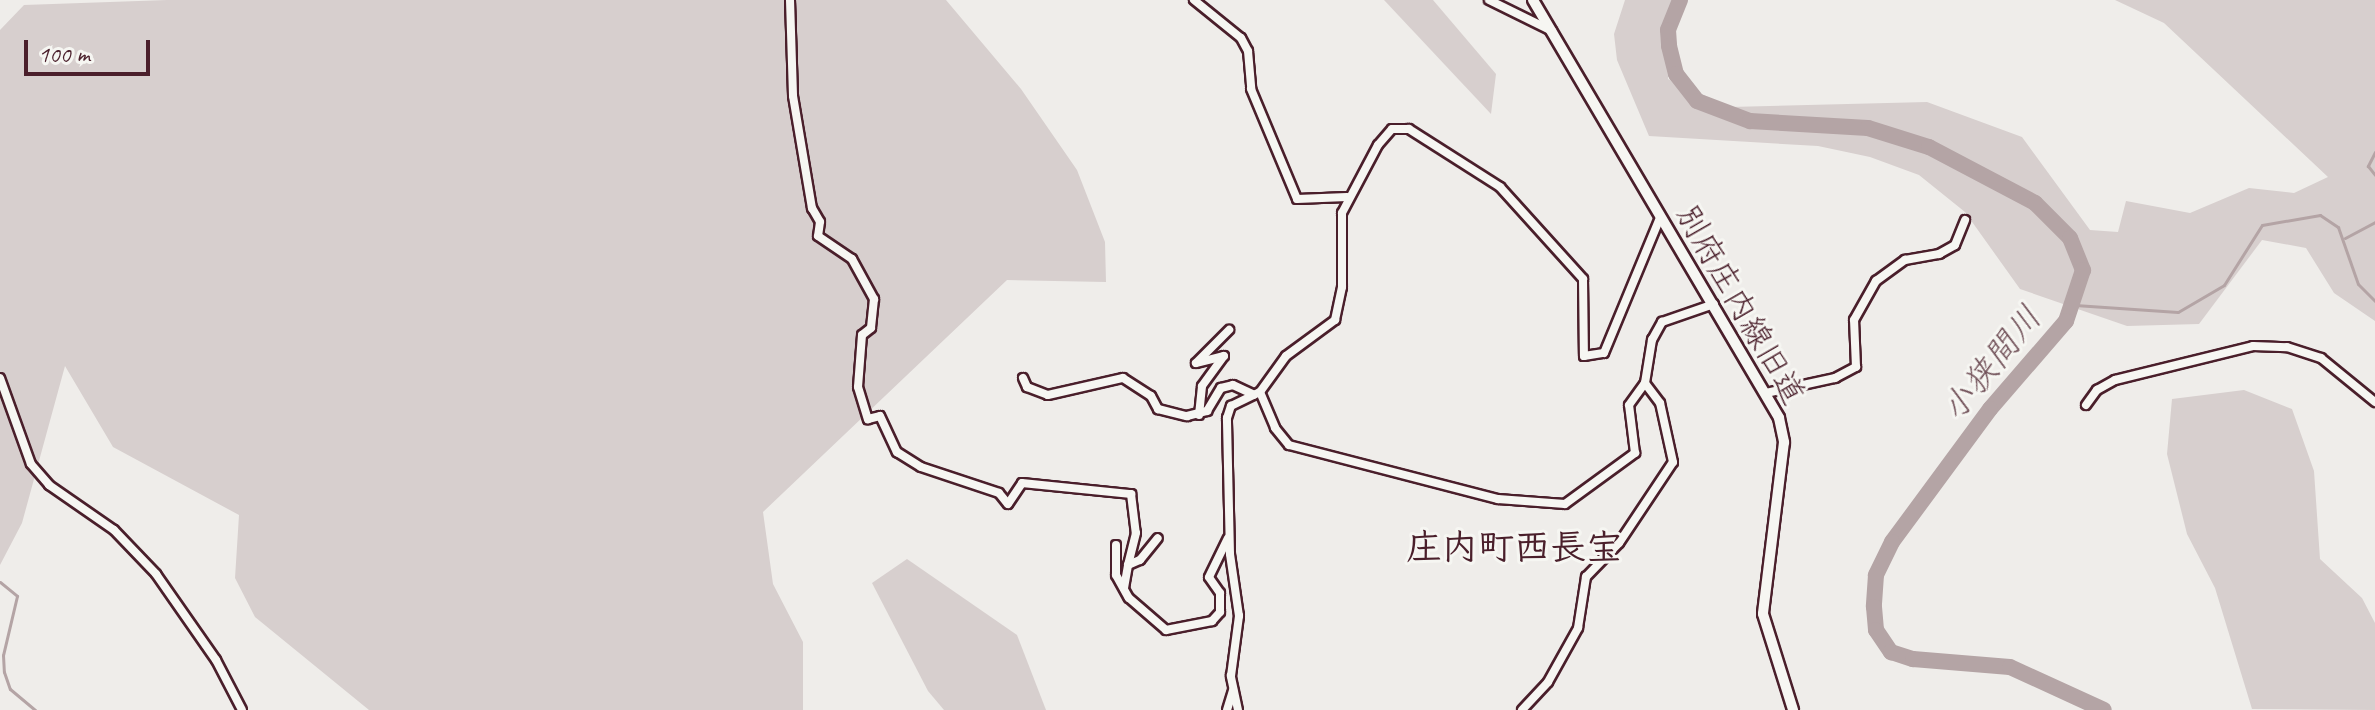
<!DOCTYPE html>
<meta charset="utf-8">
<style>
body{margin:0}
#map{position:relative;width:2375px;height:710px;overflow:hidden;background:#efedea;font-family:Caveat,"Klee One",sans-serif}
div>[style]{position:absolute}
.green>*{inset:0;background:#d7cfce}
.stream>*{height:3px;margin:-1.5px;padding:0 1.5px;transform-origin:1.5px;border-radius:1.5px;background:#b4a4a5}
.river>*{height:16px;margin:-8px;padding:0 8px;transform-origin:8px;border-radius:8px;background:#b4a4a5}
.roads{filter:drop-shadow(2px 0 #4a1f2b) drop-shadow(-2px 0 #4a1f2b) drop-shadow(0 2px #4a1f2b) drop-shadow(0 -2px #4a1f2b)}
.minor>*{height:8px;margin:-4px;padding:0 4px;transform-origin:4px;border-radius:4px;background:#f6f6f2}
.tertiary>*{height:10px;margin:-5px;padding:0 5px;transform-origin:5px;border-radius:5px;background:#f6f6f2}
span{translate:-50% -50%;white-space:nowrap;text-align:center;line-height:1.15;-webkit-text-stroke:6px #f6f6f2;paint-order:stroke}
.street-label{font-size:32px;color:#4a1f2b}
.water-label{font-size:34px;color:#6f4e56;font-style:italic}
.quarter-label{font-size:36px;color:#4a1f2b;font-weight:700}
.scale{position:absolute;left:24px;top:40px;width:126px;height:36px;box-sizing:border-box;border:4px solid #4a1f2b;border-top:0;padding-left:10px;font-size:24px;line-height:28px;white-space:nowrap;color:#4a1f2b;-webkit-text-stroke:6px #f6f6f2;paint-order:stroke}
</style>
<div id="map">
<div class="green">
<div style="clip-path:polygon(167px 0,946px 0,1021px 89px,1077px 170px,1105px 242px,1106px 282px,1007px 280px,763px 512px,773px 584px,803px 642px,803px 710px,369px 710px,255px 617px,235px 578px,239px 515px,113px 447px,65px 366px,22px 523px,0 565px,0 30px,24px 5px)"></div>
<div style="clip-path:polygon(1384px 0,1433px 0,1496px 74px,1491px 114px)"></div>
<div style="clip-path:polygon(1625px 0,1681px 0,1668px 79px,1730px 107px,1927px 102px,2022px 137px,2090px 230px,2118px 232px,2126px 201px,2190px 213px,2249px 188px,2294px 193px,2328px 177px,2164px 23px,2115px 0,2375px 0,2375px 321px,2334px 293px,2306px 248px,2262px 240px,2199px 324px,2127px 326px,2020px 289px,1965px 212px,1919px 175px,1870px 157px,1818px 146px,1649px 136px,1617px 60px,1614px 34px)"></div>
<div style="clip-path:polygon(2244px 390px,2292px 409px,2314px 471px,2320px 559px,2362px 598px,2375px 623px,2375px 710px,2252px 709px,2215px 588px,2187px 534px,2167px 454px,2172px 399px)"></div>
<div style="clip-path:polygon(907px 559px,1017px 635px,1046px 710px,944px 710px,928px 691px,872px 583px)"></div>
</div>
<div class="stream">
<div style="left:2375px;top:152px;width:16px;rotate:117deg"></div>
<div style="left:2368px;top:166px;width:11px;rotate:52deg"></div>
<div style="left:2345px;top:238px;width:34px;rotate:-28deg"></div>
<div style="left:2075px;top:305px;width:103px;rotate:3.9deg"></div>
<div style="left:2178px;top:312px;width:53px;rotate:-30.4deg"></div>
<div style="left:2224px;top:285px;width:71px;rotate:-57.7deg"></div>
<div style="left:2262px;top:225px;width:59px;rotate:-9.8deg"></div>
<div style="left:2320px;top:215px;width:22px;rotate:34deg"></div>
<div style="left:2338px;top:227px;width:60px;rotate:70.7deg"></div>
<div style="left:2358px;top:284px;width:24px;rotate:45deg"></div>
<div style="left:0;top:582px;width:22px;rotate:39deg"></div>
<div style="left:17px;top:596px;width:61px;rotate:103.3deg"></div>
<div style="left:3px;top:655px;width:17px;rotate:87deg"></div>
<div style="left:4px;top:672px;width:18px;rotate:71deg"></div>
<div style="left:10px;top:689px;width:33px;rotate:40deg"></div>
</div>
<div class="river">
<div style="left:1680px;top:0;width:32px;rotate:112deg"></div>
<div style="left:1668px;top:30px;width:16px;rotate:86deg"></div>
<div style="left:1669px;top:46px;width:29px;rotate:76deg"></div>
<div style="left:1676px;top:74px;width:34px;rotate:52deg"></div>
<div style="left:1697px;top:101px;width:57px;rotate:20.7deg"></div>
<div style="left:1750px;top:121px;width:118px;rotate:3.4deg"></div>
<div style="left:1868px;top:128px;width:64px;rotate:17.3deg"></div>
<div style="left:1929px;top:147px;width:120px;rotate:27.8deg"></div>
<div style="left:2035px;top:203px;width:49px;rotate:45deg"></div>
<div style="left:2070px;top:238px;width:35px;rotate:68deg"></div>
<div style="left:2083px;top:270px;width:54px;rotate:108.4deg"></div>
<div style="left:2066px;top:321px;width:116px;rotate:130.8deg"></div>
<div style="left:1990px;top:409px;width:165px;rotate:126.4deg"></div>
<div style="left:1892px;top:542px;width:37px;rotate:116deg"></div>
<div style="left:1876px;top:575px;width:32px;rotate:94deg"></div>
<div style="left:1874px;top:607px;width:23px;rotate:85deg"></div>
<div style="left:1876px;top:630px;width:27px;rotate:56deg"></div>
<div style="left:1891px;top:652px;width:23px;rotate:18deg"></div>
<div style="left:1913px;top:659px;width:97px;rotate:4.7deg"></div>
<div style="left:2010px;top:667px;width:103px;rotate:24.6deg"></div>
</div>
<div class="roads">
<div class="minor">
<div style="left:790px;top:0;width:96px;rotate:88.2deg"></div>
<div style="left:793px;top:96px;width:114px;rotate:80.4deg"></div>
<div style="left:812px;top:208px;width:16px;rotate:60deg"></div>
<div style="left:820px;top:222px;width:14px;rotate:98deg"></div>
<div style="left:818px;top:236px;width:41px;rotate:34.1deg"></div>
<div style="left:852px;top:259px;width:46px;rotate:61.2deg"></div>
<div style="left:874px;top:299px;width:29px;rotate:96deg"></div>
<div style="left:871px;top:328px;width:11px;rotate:142deg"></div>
<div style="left:862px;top:335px;width:52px;rotate:94.4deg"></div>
<div style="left:858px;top:387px;width:34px;rotate:73deg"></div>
<div style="left:868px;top:419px;width:12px;rotate:-14deg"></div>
<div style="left:880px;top:416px;width:40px;rotate:65deg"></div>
<div style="left:897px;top:452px;width:28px;rotate:32deg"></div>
<div style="left:921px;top:467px;width:82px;rotate:18.4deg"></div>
<div style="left:999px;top:493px;width:14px;rotate:51deg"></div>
<div style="left:1008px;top:504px;width:25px;rotate:-56deg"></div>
<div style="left:1022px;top:483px;width:110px;rotate:5.8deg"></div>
<div style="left:1131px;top:494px;width:39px;rotate:83deg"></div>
<div style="left:1136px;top:533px;width:33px;rotate:104deg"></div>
<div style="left:1194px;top:0;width:60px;rotate:39deg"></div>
<div style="left:1241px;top:38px;width:15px;rotate:62deg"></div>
<div style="left:1248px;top:51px;width:38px;rotate:85deg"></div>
<div style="left:1251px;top:89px;width:119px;rotate:67.3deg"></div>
<div style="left:1297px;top:199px;width:50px;rotate:-2.3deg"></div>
<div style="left:1489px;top:0;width:70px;rotate:26.2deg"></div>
<div style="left:0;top:378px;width:91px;rotate:70.2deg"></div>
<div style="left:31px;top:464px;width:28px;rotate:49deg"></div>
<div style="left:49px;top:485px;width:79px;rotate:34.7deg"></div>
<div style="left:114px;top:530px;width:61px;rotate:46.3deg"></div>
<div style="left:156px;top:574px;width:105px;rotate:55.1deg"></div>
<div style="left:216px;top:660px;width:56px;rotate:62.5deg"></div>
<div style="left:1023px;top:378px;width:10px;rotate:66deg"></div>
<div style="left:1027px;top:387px;width:22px;rotate:21deg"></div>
<div style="left:1048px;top:395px;width:77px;rotate:-12.8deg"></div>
<div style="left:1123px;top:378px;width:33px;rotate:33deg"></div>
<div style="left:1151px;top:396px;width:15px;rotate:62deg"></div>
<div style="left:1158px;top:409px;width:30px;rotate:14deg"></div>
<div style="left:1187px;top:416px;width:21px;rotate:-14deg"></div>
<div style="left:1207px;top:411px;width:27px;rotate:-59deg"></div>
<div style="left:1221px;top:388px;width:12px;rotate:-14deg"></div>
<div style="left:1233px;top:385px;width:23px;rotate:25deg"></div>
<div style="left:1260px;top:392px;width:39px;rotate:67deg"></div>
<div style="left:1275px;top:428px;width:22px;rotate:51deg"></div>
<div style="left:1289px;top:445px;width:216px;rotate:14.5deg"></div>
<div style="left:1498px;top:499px;width:67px;rotate:4.3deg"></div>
<div style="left:1565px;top:504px;width:87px;rotate:-36.1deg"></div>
<div style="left:1635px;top:453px;width:48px;rotate:-97.1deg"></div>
<div style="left:1629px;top:405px;width:27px;rotate:-54deg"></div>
<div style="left:1645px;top:383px;width:44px;rotate:-80.8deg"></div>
<div style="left:1652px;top:340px;width:21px;rotate:-61deg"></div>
<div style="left:1662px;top:322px;width:55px;rotate:-19.1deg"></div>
<div style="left:1766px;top:393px;width:71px;rotate:-12.3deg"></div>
<div style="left:1835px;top:378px;width:24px;rotate:-28deg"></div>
<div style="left:1856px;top:367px;width:47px;rotate:-92.4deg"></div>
<div style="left:1854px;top:320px;width:45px;rotate:-60.6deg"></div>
<div style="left:1876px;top:281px;width:36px;rotate:-36deg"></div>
<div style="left:1905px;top:260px;width:35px;rotate:-10deg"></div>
<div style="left:1939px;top:254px;width:18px;rotate:-29deg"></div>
<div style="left:1955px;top:245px;width:27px;rotate:-68deg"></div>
<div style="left:2086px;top:405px;width:19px;rotate:-54deg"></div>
<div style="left:2097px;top:390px;width:21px;rotate:-29deg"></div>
<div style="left:2115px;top:380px;width:142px;rotate:-13.8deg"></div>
<div style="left:2253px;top:346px;width:34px;rotate:2deg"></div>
<div style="left:2287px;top:347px;width:36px;rotate:18deg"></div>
<div style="left:2321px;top:358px;width:70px;rotate:39.2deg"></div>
<div style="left:1199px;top:415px;width:29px;rotate:-84deg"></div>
<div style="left:1202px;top:386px;width:37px;rotate:-54deg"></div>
<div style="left:1224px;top:356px;width:29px;rotate:166deg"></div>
<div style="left:1196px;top:363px;width:47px;rotate:-45deg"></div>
<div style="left:1116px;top:545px;width:30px;rotate:90deg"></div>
<div style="left:1116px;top:575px;width:26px;rotate:61deg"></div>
<div style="left:1129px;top:598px;width:49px;rotate:40.9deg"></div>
<div style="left:1166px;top:630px;width:47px;rotate:-11.1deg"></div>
<div style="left:1212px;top:621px;width:12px;rotate:-48deg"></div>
<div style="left:1220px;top:612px;width:19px;rotate:-90deg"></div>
<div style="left:1220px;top:593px;width:19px;rotate:-125deg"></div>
<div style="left:1209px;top:577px;width:43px;rotate:-64deg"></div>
<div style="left:1124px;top:588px;width:23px;rotate:-80deg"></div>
<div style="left:1128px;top:565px;width:13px;rotate:-23deg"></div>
<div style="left:1140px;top:560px;width:28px;rotate:-51deg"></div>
<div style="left:1227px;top:710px;width:21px;rotate:-73deg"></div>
<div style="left:1238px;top:710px;width:35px;rotate:-102deg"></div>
<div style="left:1231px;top:676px;width:61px;rotate:-82.4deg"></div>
<div style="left:1239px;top:616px;width:63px;rotate:-98.3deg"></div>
<div style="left:1230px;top:554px;width:136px;rotate:-91.3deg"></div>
<div style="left:1227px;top:418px;width:13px;rotate:-72deg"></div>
<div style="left:1231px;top:406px;width:32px;rotate:-26deg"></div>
<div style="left:1260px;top:392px;width:44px;rotate:-54.2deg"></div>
<div style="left:1286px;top:356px;width:61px;rotate:-36.3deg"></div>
<div style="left:1335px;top:320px;width:34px;rotate:-78deg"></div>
<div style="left:1342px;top:287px;width:74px;rotate:-90deg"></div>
<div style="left:1342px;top:213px;width:77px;rotate:-62.1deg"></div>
<div style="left:1378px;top:145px;width:21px;rotate:-49deg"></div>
<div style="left:1392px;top:129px;width:17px"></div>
<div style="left:1409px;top:129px;width:108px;rotate:32.5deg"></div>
<div style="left:1500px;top:187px;width:124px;rotate:47.9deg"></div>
<div style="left:1583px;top:279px;width:77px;rotate:89.3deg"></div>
<div style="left:1584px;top:356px;width:20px;rotate:-9deg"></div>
<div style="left:1604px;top:353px;width:146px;rotate:-67.5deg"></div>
<div style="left:1522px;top:710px;width:38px;rotate:-47deg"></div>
<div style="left:1548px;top:682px;width:62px;rotate:-60.9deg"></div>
<div style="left:1578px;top:628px;width:52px;rotate:-81.1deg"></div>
<div style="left:1586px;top:577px;width:47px;rotate:-45.9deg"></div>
<div style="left:1619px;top:543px;width:97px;rotate:-56.3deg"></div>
<div style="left:1673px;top:462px;width:60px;rotate:-102.4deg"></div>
<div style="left:1660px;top:403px;width:25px;rotate:-127deg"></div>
</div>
<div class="tertiary">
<div style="left:1533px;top:0;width:485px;rotate:59.5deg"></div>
<div style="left:1779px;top:418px;width:25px;rotate:78deg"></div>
<div style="left:1784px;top:442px;width:173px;rotate:97deg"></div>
<div style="left:1763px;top:614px;width:101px;rotate:72.6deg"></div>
</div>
</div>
<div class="street-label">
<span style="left:1740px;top:305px;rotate:60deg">別府庄内線旧道</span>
</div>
<div class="water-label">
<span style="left:1991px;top:363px;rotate:-51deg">小狭間川</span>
</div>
<div class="quarter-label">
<span style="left:1514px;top:548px">庄内町西長宝</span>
</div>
<div class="scale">100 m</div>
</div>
